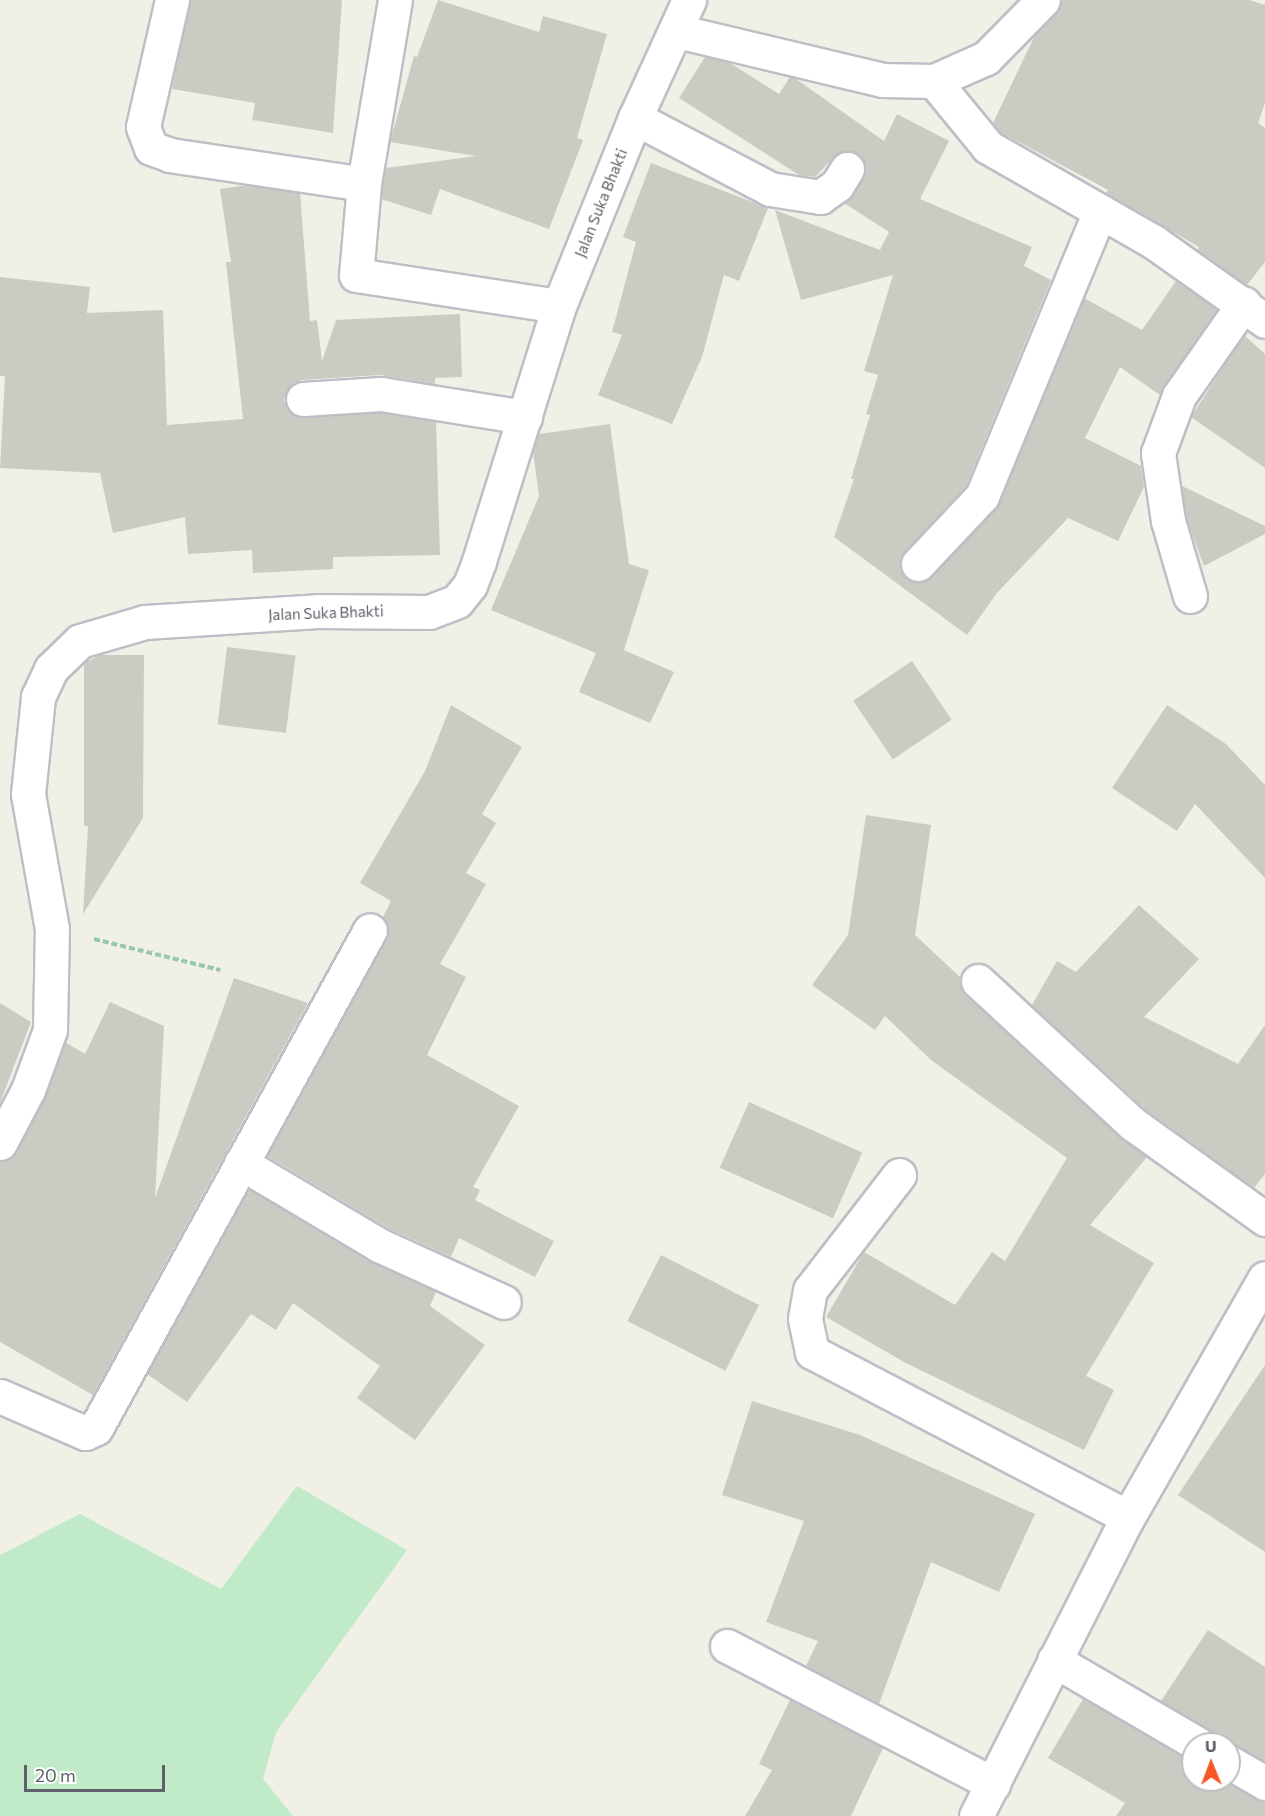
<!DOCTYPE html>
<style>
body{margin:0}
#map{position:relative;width:1265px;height:1816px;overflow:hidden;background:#f1f0e6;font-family:Commissioner,sans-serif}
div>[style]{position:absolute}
.green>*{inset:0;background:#c1eac8}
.building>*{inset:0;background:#cccbc3;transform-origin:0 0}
.path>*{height:4px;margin-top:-2px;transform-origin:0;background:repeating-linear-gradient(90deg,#98c9ae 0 6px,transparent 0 9px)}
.roads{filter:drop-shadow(2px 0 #bdbfc6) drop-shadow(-2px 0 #bdbfc6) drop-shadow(0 2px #bdbfc6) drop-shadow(0 -2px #bdbfc6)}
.minor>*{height:33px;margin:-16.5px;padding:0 16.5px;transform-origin:16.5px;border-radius:16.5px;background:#fff}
span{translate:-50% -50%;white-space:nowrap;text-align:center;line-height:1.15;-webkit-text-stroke:4.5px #fff;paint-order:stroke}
.street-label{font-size:15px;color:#5d6068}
.north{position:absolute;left:1181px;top:1732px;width:60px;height:60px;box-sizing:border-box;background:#fff;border:2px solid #bebfc3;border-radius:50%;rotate:359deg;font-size:16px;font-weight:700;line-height:24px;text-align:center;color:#5d6068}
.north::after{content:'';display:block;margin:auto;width:21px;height:27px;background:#f75726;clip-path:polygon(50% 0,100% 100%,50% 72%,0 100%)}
.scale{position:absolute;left:24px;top:1765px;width:141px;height:27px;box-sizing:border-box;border:3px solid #5d6068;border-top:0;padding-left:8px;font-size:18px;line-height:21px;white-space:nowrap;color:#5d6068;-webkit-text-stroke:4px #fff;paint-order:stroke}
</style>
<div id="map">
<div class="green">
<div style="clip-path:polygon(297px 1486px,407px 1550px,276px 1732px,263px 1779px,293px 1816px,0 1816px,0 1555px,80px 1514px,221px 1589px)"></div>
</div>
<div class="building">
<div style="clip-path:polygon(190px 0,342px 0,333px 133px,252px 120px,255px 103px,172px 89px)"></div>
<div style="clip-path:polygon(438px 0,539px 32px,543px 16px,607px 34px,577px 138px,583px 140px,549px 229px,440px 189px,431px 215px,381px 199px,386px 168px,476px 156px,390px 142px,414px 56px,417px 57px)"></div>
<div style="clip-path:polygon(1061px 0,1249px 0,1265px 5px,1265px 103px,1258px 123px,1265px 128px,1265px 262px,1247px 285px,1197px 250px,1199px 247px,1106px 193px,1108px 190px,1000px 132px,993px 123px,1035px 35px,1056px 13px)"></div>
<div style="clip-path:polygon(705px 57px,730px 63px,779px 94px,790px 77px,796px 79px,884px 141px,897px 114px,949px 141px,920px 199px,1032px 247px,1024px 266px,1051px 280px,966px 486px,900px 559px,900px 570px,913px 582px,932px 577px,999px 504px,1084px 298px,1142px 330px,1176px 281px,1217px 310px,1160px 395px,1120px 367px,1085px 438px,1141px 466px,1144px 487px,1118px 541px,1068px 518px,997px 593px,967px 635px,834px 537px,854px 479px,851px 479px,870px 415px,866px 414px,878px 375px,864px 371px,893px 275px,801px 300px,775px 210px,880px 250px,889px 232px,844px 203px,853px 195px,866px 170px,856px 153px,838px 153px,815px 177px,799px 175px,679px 98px)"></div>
<div style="clip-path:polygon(651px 163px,768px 208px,739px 281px,724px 275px,702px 357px,672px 424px,598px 395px,622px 335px,612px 332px,636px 242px,623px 237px)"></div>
<div style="clip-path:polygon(247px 185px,300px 193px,310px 321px,317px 320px,322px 361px,336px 320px,460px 314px,462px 377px,435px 378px,435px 384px,380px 375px,302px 380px,292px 384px,284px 400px,288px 410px,304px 418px,380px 413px,436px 422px,440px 555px,333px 557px,333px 569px,253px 573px,252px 550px,188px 554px,185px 517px,113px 533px,100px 473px,0 468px,5px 376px,0 376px,0 277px,90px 287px,87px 313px,163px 310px,167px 425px,243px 419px,226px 262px,231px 262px,220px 189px)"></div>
<div style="clip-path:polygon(1244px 335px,1265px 354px,1265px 468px,1191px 417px)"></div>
<div style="clip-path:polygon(610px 424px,629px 564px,649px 570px,624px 650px,674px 672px,650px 723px,579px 692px,596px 653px,491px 610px,539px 496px,533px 452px,539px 434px)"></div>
<div style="clip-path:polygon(1182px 486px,1265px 526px,1265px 534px,1204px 566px,1186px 517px)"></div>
<div style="left:227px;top:647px;width:69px;height:78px;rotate:7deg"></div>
<div style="clip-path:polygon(100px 655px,144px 655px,143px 818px,83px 914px,88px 826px,84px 826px,84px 663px)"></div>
<div style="left:912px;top:661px;width:71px;height:71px;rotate:56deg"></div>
<div style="clip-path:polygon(451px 705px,522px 747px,482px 814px,496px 823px,466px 873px,486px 884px,440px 964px,466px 977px,427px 1055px,519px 1106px,473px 1187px,480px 1190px,475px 1200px,554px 1241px,535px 1277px,459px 1238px,451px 1257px,388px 1228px,267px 1156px,386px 939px,389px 929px,383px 917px,391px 901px,360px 883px,425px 771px)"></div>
<div style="clip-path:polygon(1167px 705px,1226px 744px,1265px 785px,1265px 878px,1195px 804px,1177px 831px,1112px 788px)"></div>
<div style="clip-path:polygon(866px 815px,931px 825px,915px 935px,960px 977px,965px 995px,1120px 1138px,1147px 1157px,1090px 1225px,1154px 1263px,1086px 1376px,1114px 1390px,1084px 1450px,904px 1362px,826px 1317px,864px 1252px,955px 1305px,992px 1252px,1005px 1261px,1067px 1158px,931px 1060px,885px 1016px,875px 1030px,812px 985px,848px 935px)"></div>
<div style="clip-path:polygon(1139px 905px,1199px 959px,1144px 1017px,1238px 1064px,1265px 1025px,1265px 1174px,1254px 1188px,1145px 1109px,1032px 1005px,1057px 961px,1076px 972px)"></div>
<div style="clip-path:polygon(234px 978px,308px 1003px,93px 1395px,0 1342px,0 1162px,17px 1152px,45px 1099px,65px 1042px,85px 1054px,110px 1002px,164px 1026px,155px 1198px)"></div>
<div style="clip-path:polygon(0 1003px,31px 1022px,0 1103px)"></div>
<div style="left:749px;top:1102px;width:124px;height:72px;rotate:24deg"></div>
<div style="clip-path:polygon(249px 1189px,370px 1261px,436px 1292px,430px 1306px,485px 1345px,415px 1440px,357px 1398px,380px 1366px,293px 1303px,276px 1330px,251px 1314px,187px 1402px,147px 1374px)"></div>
<div style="left:661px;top:1255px;width:110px;height:74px;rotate:27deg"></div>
<div style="clip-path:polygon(1265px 1365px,1265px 1552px,1178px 1495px)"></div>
<div style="clip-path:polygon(752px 1401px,860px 1435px,1035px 1514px,999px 1592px,931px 1562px,879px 1704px,806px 1666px,818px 1641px,766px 1622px,804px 1521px,722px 1495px)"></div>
<div style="clip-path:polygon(1208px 1630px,1265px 1667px,1265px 1761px,1238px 1746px,1217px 1744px,1207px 1728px,1161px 1701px)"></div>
<div style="clip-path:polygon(1083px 1699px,1193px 1761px,1193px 1780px,1223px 1780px,1265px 1802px,1265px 1816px,1116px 1816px,1125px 1803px,1048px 1758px)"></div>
<div style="clip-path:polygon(790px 1700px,883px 1748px,851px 1816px,745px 1816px,772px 1770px,759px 1764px)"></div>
</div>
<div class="path">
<div style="left:94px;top:939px;width:130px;rotate:13.8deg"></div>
</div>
<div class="roads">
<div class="minor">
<div style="left:172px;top:0;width:130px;rotate:102.9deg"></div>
<div style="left:143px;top:127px;width:22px;rotate:69deg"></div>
<div style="left:151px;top:148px;width:20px;rotate:20deg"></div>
<div style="left:170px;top:155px;width:196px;rotate:8.5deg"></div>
<div style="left:395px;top:0;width:187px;rotate:99.6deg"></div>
<div style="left:364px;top:184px;width:91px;rotate:95deg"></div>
<div style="left:356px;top:275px;width:205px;rotate:8.7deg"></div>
<div style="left:677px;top:31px;width:211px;rotate:13.4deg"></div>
<div style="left:882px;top:80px;width:52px;rotate:1.1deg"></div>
<div style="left:934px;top:81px;width:85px;rotate:50.7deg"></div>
<div style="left:988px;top:147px;width:191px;rotate:29.8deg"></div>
<div style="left:1154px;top:242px;width:136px;rotate:35.4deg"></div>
<div style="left:934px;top:81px;width:57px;rotate:-23.9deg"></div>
<div style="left:986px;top:58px;width:81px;rotate:-45.5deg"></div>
<div style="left:635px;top:118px;width:153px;rotate:27.7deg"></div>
<div style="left:770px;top:189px;width:51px;rotate:9.1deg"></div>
<div style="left:820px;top:197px;width:21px;rotate:-35deg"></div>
<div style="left:837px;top:185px;width:19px;rotate:-58deg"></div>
<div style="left:303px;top:399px;width:78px;rotate:-3.7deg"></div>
<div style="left:381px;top:394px;width:146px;rotate:9.1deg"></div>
<div style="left:918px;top:564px;width:93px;rotate:-46.7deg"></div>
<div style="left:982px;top:496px;width:308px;rotate:-67.5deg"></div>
<div style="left:1190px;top:596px;width:78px;rotate:-106.3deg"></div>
<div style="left:1168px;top:521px;width:69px;rotate:-98.4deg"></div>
<div style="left:1158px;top:453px;width:61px;rotate:-69.8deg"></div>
<div style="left:1179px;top:396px;width:113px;rotate:-55deg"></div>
<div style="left:978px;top:981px;width:211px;rotate:42.7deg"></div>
<div style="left:1133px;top:1124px;width:163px;rotate:35.7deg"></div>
<div style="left:0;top:1143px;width:60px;rotate:-62.2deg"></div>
<div style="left:28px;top:1090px;width:64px;rotate:-69.9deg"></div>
<div style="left:50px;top:1030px;width:101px;rotate:-88.9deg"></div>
<div style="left:52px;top:929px;width:137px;rotate:-100.1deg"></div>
<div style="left:28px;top:794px;width:98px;rotate:-84.1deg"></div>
<div style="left:38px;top:697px;width:31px;rotate:-65deg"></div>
<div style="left:51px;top:669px;width:40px;rotate:-44deg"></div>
<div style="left:80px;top:641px;width:68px;rotate:-16.3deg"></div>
<div style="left:145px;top:622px;width:173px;rotate:-3.6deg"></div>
<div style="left:318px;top:611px;width:111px;rotate:0.5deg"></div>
<div style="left:429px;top:612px;width:30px;rotate:-21deg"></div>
<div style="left:457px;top:601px;width:21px;rotate:-51deg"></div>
<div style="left:470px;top:585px;width:26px;rotate:-69deg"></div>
<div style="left:479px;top:561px;width:267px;rotate:-72.6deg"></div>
<div style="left:559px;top:306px;width:203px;rotate:-68deg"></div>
<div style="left:635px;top:118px;width:130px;rotate:-65.4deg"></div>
<div style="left:241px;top:1163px;width:161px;rotate:30.7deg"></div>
<div style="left:379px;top:1245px;width:137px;rotate:24.5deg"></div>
<div style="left:899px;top:1175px;width:145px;rotate:127.7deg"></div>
<div style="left:810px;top:1290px;width:29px;rotate:100deg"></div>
<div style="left:805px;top:1319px;width:34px;rotate:78deg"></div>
<div style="left:812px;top:1352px;width:356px;rotate:27.6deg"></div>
<div style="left:0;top:1396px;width:93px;rotate:23.5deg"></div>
<div style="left:85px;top:1433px;width:12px;rotate:-24deg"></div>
<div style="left:96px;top:1428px;width:568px;rotate:-61.18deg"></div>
<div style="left:727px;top:1646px;width:300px;rotate:27.4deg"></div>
<div style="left:1054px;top:1660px;width:167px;rotate:30.3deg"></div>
<div style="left:1229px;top:1762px;width:42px;rotate:30.3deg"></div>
<div style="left:976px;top:1816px;width:335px;rotate:-63.1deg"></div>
<div style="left:1128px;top:1517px;width:275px;rotate:-60.2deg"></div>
</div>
</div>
<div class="street-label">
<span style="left:601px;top:203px;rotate:-68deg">Jalan Suka Bhakti</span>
<span style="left:326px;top:613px;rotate:-2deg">Jalan Suka Bhakti</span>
</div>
<div class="north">U</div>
<div class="scale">20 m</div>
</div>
